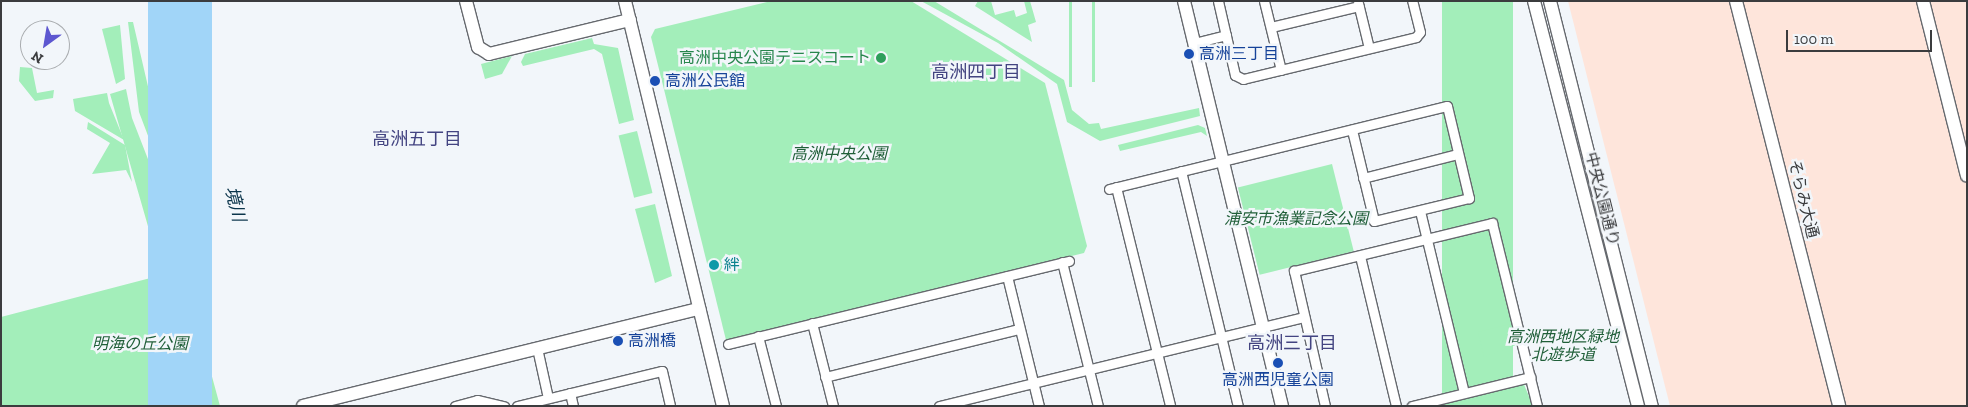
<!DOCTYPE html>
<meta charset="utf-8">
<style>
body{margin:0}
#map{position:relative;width:1968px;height:407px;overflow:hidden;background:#f2f6fa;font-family:"Zilla Slab","Noto Sans JP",serif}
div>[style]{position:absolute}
.industrial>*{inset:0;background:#fee5db}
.green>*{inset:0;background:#a3eeba;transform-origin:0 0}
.water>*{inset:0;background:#a1d5f8;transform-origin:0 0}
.pier>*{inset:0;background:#f2f6fa}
.roads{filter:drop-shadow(1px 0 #66696e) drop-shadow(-1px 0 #66696e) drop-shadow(0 1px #66696e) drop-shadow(0 -1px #66696e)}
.street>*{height:9px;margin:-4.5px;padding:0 4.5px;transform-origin:4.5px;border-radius:4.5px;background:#fff}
.secondary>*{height:12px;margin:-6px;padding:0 6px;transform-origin:6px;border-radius:6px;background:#fff}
.dots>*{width:14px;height:14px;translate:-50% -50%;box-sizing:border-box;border:2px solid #f2f6fa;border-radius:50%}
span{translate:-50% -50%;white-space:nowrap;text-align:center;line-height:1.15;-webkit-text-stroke:5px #f2f6fa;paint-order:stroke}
.transit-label{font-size:16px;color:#164399}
.left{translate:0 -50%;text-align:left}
.leisure-label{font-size:16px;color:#27864d}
.right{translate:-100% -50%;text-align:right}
.park-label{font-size:16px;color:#205f39;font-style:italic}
.street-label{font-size:16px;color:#3b3c3e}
.culture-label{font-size:16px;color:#0d838f}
.neighbourhood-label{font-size:18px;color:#434481}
.water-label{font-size:18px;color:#0b354b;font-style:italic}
.frame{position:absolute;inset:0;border:2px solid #3b3c3e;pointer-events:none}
.north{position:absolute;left:20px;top:20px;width:50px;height:50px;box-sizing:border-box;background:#f2f6fa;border:1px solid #a9acaf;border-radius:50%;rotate:212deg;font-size:14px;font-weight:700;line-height:20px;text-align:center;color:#3b3c3e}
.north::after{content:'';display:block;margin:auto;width:18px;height:22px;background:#5d57d0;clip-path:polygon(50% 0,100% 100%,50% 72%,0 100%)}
.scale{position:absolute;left:1786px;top:30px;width:146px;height:22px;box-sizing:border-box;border:2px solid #3b3c3e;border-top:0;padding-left:6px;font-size:15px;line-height:18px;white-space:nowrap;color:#3b3c3e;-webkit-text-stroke:4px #f2f6fa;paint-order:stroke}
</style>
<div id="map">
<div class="industrial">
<div style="clip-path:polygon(1568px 1px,1967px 1px,1967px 406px,1670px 406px)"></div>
</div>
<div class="green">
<div style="clip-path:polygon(771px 1px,911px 1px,1045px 83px,1087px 246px,1084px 253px,726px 340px,651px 37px,655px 29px)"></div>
<div style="clip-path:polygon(921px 1px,934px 1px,1064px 80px,1072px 110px,1089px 124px,1099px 123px,1101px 129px,1199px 108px,1200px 116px,1100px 141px,1067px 122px,1057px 84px,998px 43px)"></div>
<div style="clip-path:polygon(978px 1px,991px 1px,995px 15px,1014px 10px,1016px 17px,1027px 13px,1024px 1px,1030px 1px,1036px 22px,1028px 25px,1032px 42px,975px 6px)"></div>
<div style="left:1069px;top:1px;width:3px;height:86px"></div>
<div style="left:1092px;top:1px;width:3px;height:81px"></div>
<div style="left:1442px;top:1px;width:71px;height:417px"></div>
<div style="clip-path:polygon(128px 22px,133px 22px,204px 327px,175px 251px,164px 178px,139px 112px)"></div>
<div style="clip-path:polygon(120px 25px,125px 79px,116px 84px,102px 29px)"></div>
<div style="clip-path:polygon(592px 38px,594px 44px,618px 48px,634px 120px,619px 124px,602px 54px,594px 49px,523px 66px,521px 62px,525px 54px)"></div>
<div style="clip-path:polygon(512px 56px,502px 74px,485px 79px,481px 64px)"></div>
<div style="clip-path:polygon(20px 67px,32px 68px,37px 93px,54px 90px,53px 98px,35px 101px,19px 81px)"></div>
<div style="clip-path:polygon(126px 89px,132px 118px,153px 172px,168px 259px,192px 303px,220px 406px,1px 406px,1px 317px,162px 275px,110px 94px)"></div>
<div style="clip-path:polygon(107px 93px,109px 103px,124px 140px,75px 111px,73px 99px)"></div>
<div style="clip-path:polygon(88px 122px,125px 145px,132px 182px,126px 170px,92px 174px,110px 143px,87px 129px)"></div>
<div style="clip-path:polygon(1198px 125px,1205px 128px,1207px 136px,1201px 132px,1120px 151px,1118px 145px)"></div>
<div style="left:637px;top:131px;width:64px;height:19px;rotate:76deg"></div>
<div style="left:1332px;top:164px;width:90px;height:97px;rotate:76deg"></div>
<div style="clip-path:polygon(655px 204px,672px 276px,655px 283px,635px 209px)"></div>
<div style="clip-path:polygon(1510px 324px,1516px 345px,1484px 357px,1478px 332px)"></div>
<div style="clip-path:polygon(1523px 382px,1533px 406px,1429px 406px)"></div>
</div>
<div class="water">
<div style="left:148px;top:1px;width:64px;height:416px"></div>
</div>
<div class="pier">
<div style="clip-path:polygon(309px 390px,313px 406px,243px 406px)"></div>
</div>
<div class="roads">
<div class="street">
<div style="left:1218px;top:1px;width:76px;rotate:77.1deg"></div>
<div style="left:1235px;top:75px;width:9px;rotate:27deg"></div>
<div style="left:1243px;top:79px;width:178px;rotate:-13.6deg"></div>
<div style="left:1416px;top:37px;width:6px;rotate:-51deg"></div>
<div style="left:1420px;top:32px;width:32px;rotate:-104deg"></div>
<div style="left:1264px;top:1px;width:71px;rotate:76.2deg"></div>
<div style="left:1358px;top:3px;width:46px;rotate:76.3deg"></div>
<div style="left:1271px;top:27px;width:90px;rotate:-13.4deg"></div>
<div style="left:1194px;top:43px;width:33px;rotate:-14deg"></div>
<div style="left:1181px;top:171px;width:242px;rotate:76.4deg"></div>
<div style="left:1363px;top:178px;width:98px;rotate:-14.2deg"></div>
<div style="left:1116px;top:187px;width:226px;rotate:76.1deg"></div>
<div style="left:1109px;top:189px;width:348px;rotate:-13.8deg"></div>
<div style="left:1447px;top:106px;width:95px;rotate:76.6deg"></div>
<div style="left:1469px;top:198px;width:98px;rotate:166.4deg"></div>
<div style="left:1374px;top:221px;width:94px;rotate:-103.6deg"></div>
<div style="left:1420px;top:211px;width:187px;rotate:76.4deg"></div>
<div style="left:1360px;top:256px;width:154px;rotate:76.5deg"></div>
<div style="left:1062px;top:262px;width:148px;rotate:76deg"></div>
<div style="left:1007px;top:276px;width:134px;rotate:76.2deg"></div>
<div style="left:812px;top:323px;width:86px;rotate:75.8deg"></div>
<div style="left:758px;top:336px;width:72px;rotate:75.6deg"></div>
<div style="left:728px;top:344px;width:351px;rotate:-13.7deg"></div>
<div style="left:537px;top:348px;width:51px;rotate:77.6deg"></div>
<div style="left:825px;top:377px;width:200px;rotate:-13.9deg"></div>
<div style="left:570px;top:393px;width:13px;rotate:77deg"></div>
<div style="left:455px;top:406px;width:23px;rotate:-15deg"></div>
<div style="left:477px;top:400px;width:28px;rotate:13deg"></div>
<div style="left:517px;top:406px;width:149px;rotate:-13.6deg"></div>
<div style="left:662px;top:371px;width:36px;rotate:77deg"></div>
<div style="left:939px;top:406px;width:376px;rotate:-13.7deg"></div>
<div style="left:1325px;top:406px;width:139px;rotate:-102.9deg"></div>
<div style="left:1294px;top:271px;width:204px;rotate:-13.6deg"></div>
<div style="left:1492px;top:223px;width:188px;rotate:76.2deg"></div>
<div style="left:1412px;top:406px;width:122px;rotate:-13.8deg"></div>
</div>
<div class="secondary">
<div style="left:466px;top:1px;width:48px;rotate:75.4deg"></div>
<div style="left:478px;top:47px;width:13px;rotate:32deg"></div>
<div style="left:489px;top:54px;width:145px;rotate:-13.6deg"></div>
<div style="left:625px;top:1px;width:417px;rotate:76.4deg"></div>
<div style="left:1184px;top:1px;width:417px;rotate:76.4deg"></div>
<div style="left:1534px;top:1px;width:418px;rotate:75.6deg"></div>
<div style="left:1550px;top:1px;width:418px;rotate:75.9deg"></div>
<div style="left:1736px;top:1px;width:418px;rotate:75.7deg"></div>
<div style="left:1923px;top:1px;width:180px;rotate:75.9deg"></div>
<div style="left:303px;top:406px;width:408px;rotate:-13.8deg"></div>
</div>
</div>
<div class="dots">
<div style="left:1189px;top:54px;background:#1a4fb4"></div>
<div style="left:881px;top:58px;background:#2e9e5b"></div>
<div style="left:655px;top:81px;background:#1a4fb4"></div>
<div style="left:714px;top:265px;background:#0f9aa8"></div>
<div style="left:618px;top:341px;background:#1a4fb4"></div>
<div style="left:1278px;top:363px;background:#1a4fb4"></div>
</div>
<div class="transit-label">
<span class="left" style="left:1199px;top:54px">高洲三丁目</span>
<span class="left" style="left:665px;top:81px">高洲公民館</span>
<span class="left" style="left:628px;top:341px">高洲橋</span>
<span style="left:1278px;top:380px">高洲西児童公園</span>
</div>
<div class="leisure-label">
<span class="right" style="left:871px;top:58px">高洲中央公園テニスコート</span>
</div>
<div class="park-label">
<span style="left:839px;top:154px">高洲中央公園</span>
<span style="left:1296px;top:219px">浦安市漁業記念公園</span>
<span style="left:1563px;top:346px">高洲西地区緑地<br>北遊歩道</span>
<span style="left:140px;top:344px">明海の丘公園</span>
</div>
<div class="street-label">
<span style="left:1602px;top:199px;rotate:76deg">中央公園通り</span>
<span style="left:1803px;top:199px;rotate:76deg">そらみ大通</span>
</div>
<div class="culture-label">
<span class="left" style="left:724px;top:265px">絆</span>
</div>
<div class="neighbourhood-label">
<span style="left:976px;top:72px">高洲四丁目</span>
<span style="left:417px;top:139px">高洲五丁目</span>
<span style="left:1292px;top:343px">高洲三丁目</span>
</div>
<div class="water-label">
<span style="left:235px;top:204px;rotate:76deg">境川</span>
</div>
<div class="frame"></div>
<div class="north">N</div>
<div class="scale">100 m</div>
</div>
